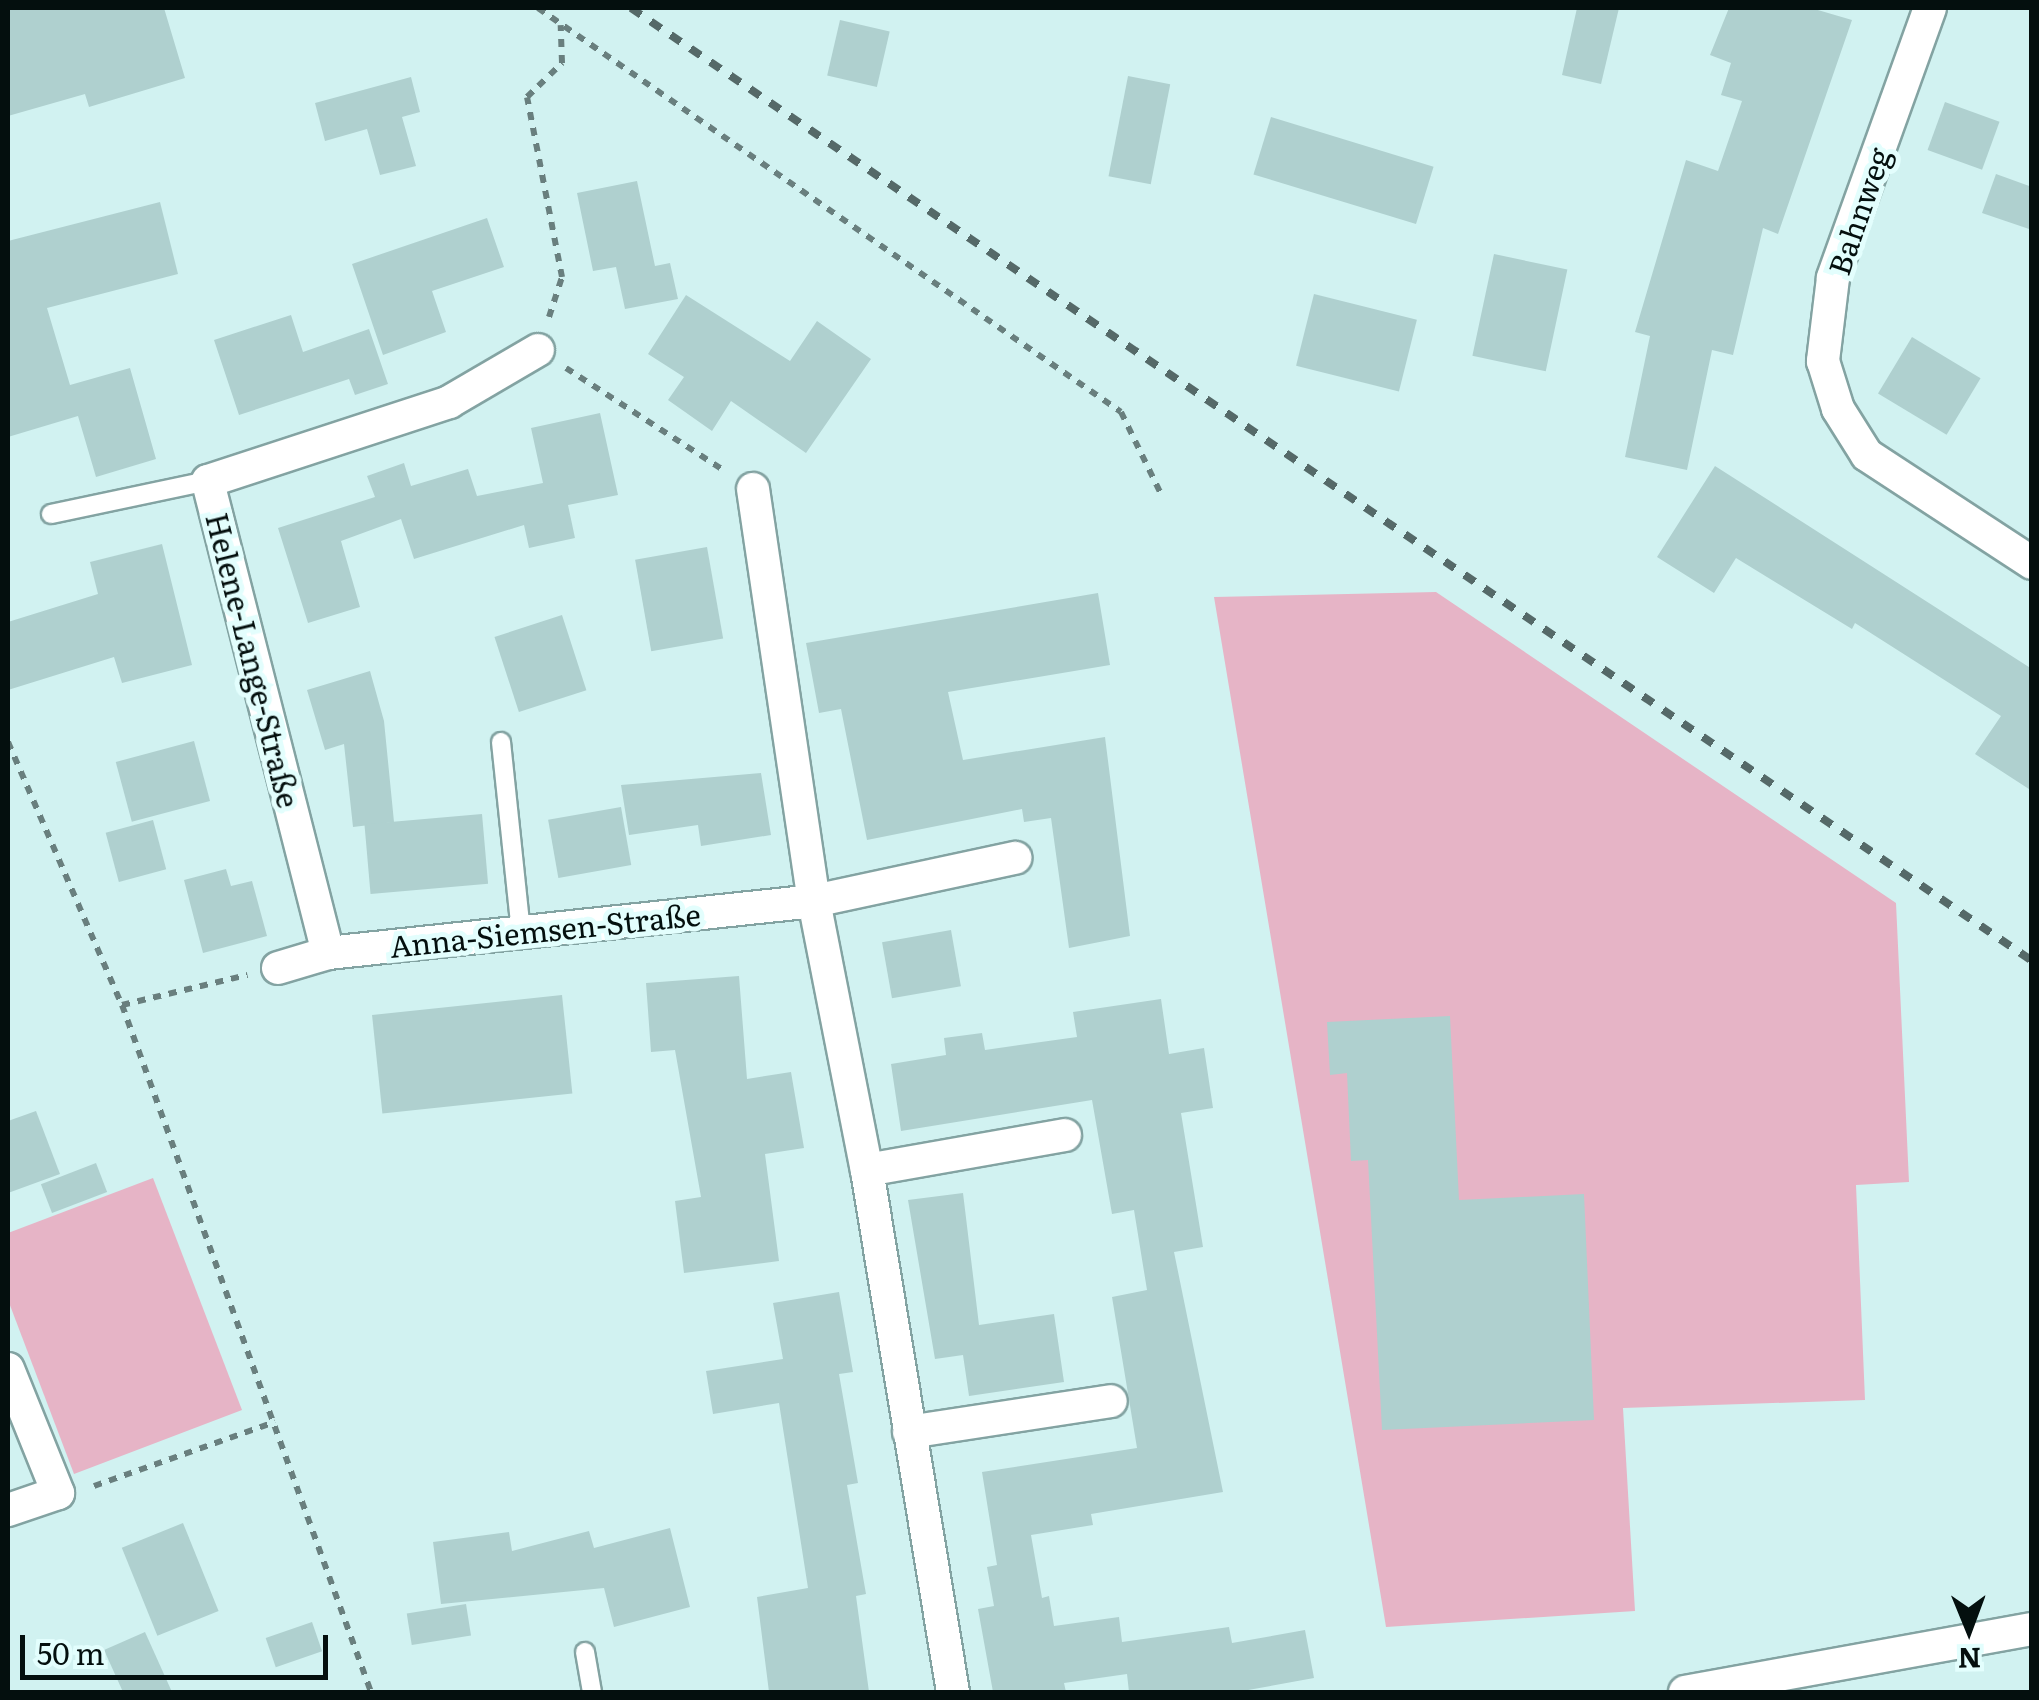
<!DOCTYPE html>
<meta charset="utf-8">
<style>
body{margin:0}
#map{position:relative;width:2039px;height:1700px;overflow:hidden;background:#d1f2f1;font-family:Literata,serif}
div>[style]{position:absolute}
.green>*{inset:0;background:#e6b4c6}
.building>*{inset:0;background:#afd0cf;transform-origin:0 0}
.path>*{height:6px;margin-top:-3px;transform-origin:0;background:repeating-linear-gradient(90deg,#697f7e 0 8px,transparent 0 16px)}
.roads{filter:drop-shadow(2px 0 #83a3a2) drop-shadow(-2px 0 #83a3a2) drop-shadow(0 2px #83a3a2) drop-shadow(0 -2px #83a3a2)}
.lane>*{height:18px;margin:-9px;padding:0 9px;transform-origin:9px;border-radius:9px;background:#fff}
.street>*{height:32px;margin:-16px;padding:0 16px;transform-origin:16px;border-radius:16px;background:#fff}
.rail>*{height:8px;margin-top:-4px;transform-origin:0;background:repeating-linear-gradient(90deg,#556968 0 12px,transparent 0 24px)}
span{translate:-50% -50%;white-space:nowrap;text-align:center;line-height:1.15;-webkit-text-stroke:10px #e3fefd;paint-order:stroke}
.street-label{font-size:30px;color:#040f0e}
.frame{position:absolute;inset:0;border:10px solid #040f0e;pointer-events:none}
.north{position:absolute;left:1919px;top:1580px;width:100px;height:100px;-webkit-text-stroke:8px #e3fefd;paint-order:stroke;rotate:179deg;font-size:28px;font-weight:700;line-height:40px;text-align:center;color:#040f0e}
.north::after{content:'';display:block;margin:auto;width:35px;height:45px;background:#040f0e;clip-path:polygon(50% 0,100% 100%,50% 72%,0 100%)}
.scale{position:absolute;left:20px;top:1635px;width:308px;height:45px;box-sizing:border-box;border:5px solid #040f0e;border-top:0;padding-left:12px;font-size:30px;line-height:35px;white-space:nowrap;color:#040f0e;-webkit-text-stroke:8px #e3fefd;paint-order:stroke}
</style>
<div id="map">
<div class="green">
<div style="clip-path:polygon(1436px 592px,1896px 903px,1909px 1182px,1856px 1185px,1865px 1400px,1623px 1408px,1635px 1611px,1386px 1627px,1214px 597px)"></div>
<div style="clip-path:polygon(153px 1178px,242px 1410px,74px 1474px,8px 1300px,8px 1233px)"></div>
</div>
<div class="building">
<div style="clip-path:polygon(8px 8px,164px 8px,185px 78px,89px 107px,85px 94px,8px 116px)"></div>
<div style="clip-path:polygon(1577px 8px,1619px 8px,1601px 84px,1562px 75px)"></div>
<div style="clip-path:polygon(1729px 8px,1811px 8px,1852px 20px,1778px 234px,1763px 228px,1733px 355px,1712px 350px,1687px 470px,1625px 457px,1650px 336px,1635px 332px,1686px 160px,1718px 171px,1742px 101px,1721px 95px,1731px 63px,1710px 55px)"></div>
<div style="left:840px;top:20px;width:51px;height:57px;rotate:13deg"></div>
<div style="left:1128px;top:76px;width:43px;height:102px;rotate:11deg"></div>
<div style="clip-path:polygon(411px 77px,420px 112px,402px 117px,416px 166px,380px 175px,367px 129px,325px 141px,315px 103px)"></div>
<div style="left:1945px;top:102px;width:58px;height:51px;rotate:20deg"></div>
<div style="left:1271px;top:117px;width:170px;height:60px;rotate:17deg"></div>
<div style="clip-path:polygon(1996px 174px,2032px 187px,2032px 230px,1982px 213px)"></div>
<div style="clip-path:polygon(637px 181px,655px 266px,670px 263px,678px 299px,625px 309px,616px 267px,593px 271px,577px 193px)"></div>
<div style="clip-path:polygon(160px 202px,178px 274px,47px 308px,70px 385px,130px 368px,156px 459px,96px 477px,78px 416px,8px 437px,8px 241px)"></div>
<div style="clip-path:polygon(487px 218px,504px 267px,432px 291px,446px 332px,383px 355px,352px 264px)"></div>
<div style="left:1494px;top:254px;width:75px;height:104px;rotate:12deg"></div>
<div style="left:1314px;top:294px;width:106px;height:74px;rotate:14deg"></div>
<div style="clip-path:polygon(686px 295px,790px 361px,817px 321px,871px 359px,806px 453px,731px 401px,712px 431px,668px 400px,684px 377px,648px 354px)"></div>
<div style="clip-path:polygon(291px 315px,303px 352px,369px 329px,388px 384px,355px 395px,349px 379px,239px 415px,214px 340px)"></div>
<div style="left:1912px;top:337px;width:80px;height:66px;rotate:31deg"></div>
<div style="clip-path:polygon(600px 413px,618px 495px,568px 505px,575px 538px,529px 548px,524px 525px,414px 559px,401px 519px,341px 541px,360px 607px,308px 623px,278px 528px,375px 497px,367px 476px,404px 463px,411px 486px,468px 469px,477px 496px,543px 483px,531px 428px)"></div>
<div style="clip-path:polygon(1715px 466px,2032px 669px,2032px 791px,1975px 754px,2001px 716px,1855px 623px,1852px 629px,1736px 558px,1714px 593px,1657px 557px)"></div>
<div style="clip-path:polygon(162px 544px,192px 665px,122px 683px,114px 657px,8px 690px,8px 622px,98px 594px,90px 562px)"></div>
<div style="left:707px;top:547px;width:93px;height:73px;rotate:80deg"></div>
<div style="clip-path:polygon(1098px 593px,1110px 665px,948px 692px,963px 760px,1105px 737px,1130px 936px,1069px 948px,1051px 818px,1024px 822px,1022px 809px,867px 840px,841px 709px,819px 713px,806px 643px)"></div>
<div style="left:562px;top:615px;width:79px;height:71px;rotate:72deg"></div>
<div style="clip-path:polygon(370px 671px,384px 721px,394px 822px,353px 827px,344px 744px,325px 750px,307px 690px)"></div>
<div style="left:194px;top:741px;width:62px;height:81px;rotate:75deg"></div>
<div style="clip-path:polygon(761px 773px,771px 835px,701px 846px,698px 825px,629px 835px,621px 785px)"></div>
<div style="left:621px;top:807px;width:59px;height:74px;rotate:80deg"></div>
<div style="left:482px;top:814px;width:70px;height:118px;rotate:85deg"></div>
<div style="left:153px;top:820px;width:51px;height:49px;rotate:75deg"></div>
<div style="clip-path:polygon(226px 869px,231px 886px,252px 881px,267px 936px,203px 953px,184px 880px)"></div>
<div style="left:951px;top:930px;width:57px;height:70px;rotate:80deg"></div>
<div style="clip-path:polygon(739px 976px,747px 1079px,791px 1072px,804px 1148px,765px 1154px,779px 1261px,684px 1273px,675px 1201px,701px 1197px,675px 1050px,651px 1052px,646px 983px)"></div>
<div style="left:562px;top:995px;width:99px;height:191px;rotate:84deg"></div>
<div style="clip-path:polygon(1161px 999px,1169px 1054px,1204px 1048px,1213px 1108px,1181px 1113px,1203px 1247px,1174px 1252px,1223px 1492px,1091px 1514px,1093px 1525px,1031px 1535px,1042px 1598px,1049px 1596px,1054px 1626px,1119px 1617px,1122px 1642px,1229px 1627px,1232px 1643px,1305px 1630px,1314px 1678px,1237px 1692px,1129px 1692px,1127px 1674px,1064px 1683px,1066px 1692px,993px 1692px,978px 1609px,994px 1606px,987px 1567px,997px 1565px,982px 1472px,1137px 1448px,1112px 1297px,1147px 1290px,1134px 1210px,1112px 1214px,1092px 1100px,901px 1131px,891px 1064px,946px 1055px,944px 1038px,982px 1033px,985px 1050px,1077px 1037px,1073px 1012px)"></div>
<div style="clip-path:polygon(1450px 1016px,1459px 1200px,1584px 1194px,1594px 1420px,1382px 1430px,1368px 1160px,1351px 1161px,1347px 1073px,1330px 1075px,1327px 1022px)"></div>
<div style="clip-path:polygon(36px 1111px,60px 1174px,8px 1193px,8px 1121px)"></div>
<div style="left:96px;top:1163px;width:31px;height:59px;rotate:69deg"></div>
<div style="clip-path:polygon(963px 1193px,979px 1325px,1054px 1314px,1064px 1382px,969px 1396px,963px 1355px,935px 1359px,908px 1200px)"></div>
<div style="clip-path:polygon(839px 1292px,853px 1372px,839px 1374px,858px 1483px,847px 1485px,866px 1594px,856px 1596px,869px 1692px,769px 1692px,757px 1597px,808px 1588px,779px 1403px,713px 1414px,706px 1371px,783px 1359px,773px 1303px)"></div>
<div style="left:183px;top:1523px;width:95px;height:66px;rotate:68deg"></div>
<div style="clip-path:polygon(670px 1528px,690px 1607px,614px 1627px,604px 1588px,441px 1604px,433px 1542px,509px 1532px,512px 1551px,589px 1531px,594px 1548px)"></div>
<div style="left:466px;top:1604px;width:32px;height:60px;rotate:81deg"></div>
<div style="left:312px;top:1622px;width:31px;height:49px;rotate:71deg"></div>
<div style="clip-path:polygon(145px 1632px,172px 1692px,123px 1692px,104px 1650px)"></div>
</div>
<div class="path">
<div style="left:538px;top:8px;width:709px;rotate:34.72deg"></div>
<div style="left:1121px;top:412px;width:91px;rotate:64deg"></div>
<div style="left:549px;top:317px;width:42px;rotate:-72deg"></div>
<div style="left:562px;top:277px;width:183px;rotate:-101deg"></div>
<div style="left:527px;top:97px;width:49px;rotate:-44.2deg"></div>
<div style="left:562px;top:63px;width:38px;rotate:-92deg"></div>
<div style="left:566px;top:368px;width:187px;rotate:33deg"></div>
<div style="left:8px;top:742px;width:287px;rotate:66.6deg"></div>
<div style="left:122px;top:1005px;width:731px;rotate:70.08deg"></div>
<div style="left:122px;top:1005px;width:129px;rotate:-13.5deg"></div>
<div style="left:94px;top:1486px;width:192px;rotate:-19.5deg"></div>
</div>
<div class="roads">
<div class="lane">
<div style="left:51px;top:514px;width:160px;rotate:-11.9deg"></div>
<div style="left:501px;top:742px;width:190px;rotate:84deg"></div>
<div style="left:585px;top:1652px;width:41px;rotate:80.1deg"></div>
</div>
<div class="street">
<div style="left:1930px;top:8px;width:287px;rotate:109.8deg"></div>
<div style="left:1833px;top:278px;width:84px;rotate:96.9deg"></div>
<div style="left:1823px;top:361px;width:50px;rotate:72.6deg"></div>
<div style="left:1838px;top:409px;width:54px;rotate:57.8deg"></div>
<div style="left:1867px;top:455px;width:197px;rotate:33.2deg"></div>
<div style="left:753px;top:489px;width:416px;rotate:81.6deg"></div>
<div style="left:814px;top:901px;width:274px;rotate:78.9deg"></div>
<div style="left:328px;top:953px;width:487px;rotate:-104.3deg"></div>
<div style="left:208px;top:481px;width:254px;rotate:-18.1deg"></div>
<div style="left:449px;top:402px;width:103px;rotate:-30.3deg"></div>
<div style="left:278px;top:968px;width:52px;rotate:-16.7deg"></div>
<div style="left:328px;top:953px;width:489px;rotate:-6.1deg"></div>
<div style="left:814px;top:901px;width:206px;rotate:-12.1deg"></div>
<div style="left:8px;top:1369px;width:134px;rotate:68deg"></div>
<div style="left:58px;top:1493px;width:53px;rotate:161.2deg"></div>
<div style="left:909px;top:1432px;width:204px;rotate:-8.7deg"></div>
<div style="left:953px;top:1692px;width:529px;rotate:-99.36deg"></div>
<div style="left:867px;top:1170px;width:201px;rotate:-10deg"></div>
<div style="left:1685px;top:1692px;width:353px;rotate:-10.3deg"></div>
</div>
</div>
<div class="rail">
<div style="left:631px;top:8px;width:1694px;rotate:34.22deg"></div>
</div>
<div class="street-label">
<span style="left:1858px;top:211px;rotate:-71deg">Bahnweg</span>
<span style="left:254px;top:660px;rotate:76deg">Helene-Lange-Straße</span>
<span style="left:545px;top:929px;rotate:-6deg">Anna-Siemsen-Straße</span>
</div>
<div class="frame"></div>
<div class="north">N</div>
<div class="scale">50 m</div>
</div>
